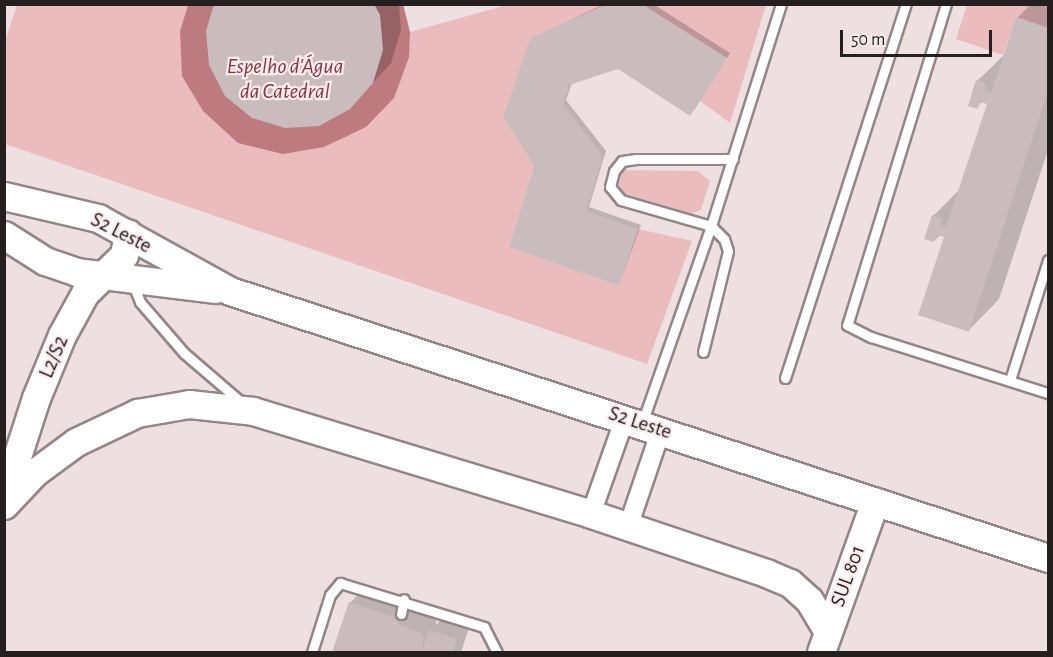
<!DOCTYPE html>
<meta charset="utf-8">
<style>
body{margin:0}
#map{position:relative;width:1053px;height:657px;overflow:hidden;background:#eedfe0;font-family:"Alegreya Sans",sans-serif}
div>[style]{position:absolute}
.green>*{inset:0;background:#ebbcbe}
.water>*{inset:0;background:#bd7b7f}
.shadow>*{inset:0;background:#0003}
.building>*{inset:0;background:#cabcbc}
.roads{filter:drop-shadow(2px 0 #938686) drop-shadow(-2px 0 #938686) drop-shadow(0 2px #938686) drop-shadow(0 -2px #938686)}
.lane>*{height:9px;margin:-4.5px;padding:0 4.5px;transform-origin:4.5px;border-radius:4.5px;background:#fff}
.street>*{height:18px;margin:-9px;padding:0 9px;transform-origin:9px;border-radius:9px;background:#fff}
.secondary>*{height:27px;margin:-13.5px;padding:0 13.5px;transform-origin:13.5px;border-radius:13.5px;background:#fff}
span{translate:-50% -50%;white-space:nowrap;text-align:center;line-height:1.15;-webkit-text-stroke:4.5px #fceced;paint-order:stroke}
.street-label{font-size:21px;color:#251f20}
.water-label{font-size:22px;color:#85333e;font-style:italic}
.frame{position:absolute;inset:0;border:6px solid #251f20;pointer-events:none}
.scale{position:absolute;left:840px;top:30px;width:152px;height:27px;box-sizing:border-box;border:3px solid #251f20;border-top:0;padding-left:8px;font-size:18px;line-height:21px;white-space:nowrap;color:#251f20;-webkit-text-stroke:4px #fceced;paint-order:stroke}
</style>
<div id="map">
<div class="green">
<div style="clip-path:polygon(17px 5px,188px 5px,180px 31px,408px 57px,410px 32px,507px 5px,607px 5px,530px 38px,503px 117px,534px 166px,509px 247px,619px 286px,638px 229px,692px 241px,647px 364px,5px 144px,5px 41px)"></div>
<div style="clip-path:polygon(642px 5px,766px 5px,730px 123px,699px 100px,727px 58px)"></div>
<div style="clip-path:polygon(967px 5px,1048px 5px,1048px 28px,1016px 17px,1003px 55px,956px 39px)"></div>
<div style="clip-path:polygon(622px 170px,698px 171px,710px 181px,701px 210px,690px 214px,626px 194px,618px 188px)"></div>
</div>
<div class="water">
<div style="clip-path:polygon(403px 4px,410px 32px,409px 57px,394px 98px,366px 127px,324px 147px,283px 154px,238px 143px,203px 111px,182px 76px,180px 31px,188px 5px)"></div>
</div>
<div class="shadow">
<div style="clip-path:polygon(216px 4px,399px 4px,401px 30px,391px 63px,350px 108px)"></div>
<div style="clip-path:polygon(604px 4px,653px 4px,730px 53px,694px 110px,618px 67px,572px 83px,566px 100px,606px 151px,589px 207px,641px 225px,619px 285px,536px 165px,531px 39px)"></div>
<div style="clip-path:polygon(1031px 4px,1048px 4px,1048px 150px,999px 299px,969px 330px,945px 236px,940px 235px,934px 241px,933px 216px,961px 188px,989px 103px,983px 101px,977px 107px,977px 81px,1006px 53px,1017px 18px)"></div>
<div style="clip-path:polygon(364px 589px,413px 605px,411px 610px,436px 620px,436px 625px,444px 616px,470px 625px,461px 652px,334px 652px,350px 603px)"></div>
</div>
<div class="building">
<div style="clip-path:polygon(214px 4px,374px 4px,380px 15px,383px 50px,373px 83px,350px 109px,319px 126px,285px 128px,252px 118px,225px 96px,209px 65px,206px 31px)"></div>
<div style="clip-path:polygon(607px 4px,642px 4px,727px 58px,690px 116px,618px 69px,569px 85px,563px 105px,603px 156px,586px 211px,638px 229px,619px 286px,509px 247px,534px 166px,503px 117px,530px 38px)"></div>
<div style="clip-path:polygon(1016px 17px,1048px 28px,1048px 91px,969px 332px,918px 315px,944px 237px,937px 235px,934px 242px,924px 239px,932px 215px,942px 218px,940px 225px,946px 227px,987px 104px,980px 102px,978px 109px,968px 106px,976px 80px,986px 83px,984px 90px,991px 93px)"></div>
<div style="clip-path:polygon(349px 602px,400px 619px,398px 624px,423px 634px,422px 651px,429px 630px,457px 639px,453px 652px,332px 652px)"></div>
</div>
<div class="roads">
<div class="lane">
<div style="left:946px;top:4px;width:336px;rotate:107.1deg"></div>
<div style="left:847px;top:325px;width:27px;rotate:27deg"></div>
<div style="left:871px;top:337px;width:186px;rotate:17.6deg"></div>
<div style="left:132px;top:282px;width:22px;rotate:68deg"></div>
<div style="left:140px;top:302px;width:67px;rotate:49.2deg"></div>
<div style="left:184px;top:353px;width:75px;rotate:40.7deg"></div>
<div style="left:703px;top:352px;width:104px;rotate:-76.1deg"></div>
<div style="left:728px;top:251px;width:13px;rotate:-108deg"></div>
<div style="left:724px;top:239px;width:18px;rotate:-135deg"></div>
<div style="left:711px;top:226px;width:233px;rotate:-72.5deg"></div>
<div style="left:785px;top:378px;width:393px;rotate:-72.1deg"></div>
<div style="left:1010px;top:380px;width:126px;rotate:-72.4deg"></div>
<div style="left:642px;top:423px;width:209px;rotate:-70.7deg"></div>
<div style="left:711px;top:226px;width:94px;rotate:-163.9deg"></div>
<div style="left:621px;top:200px;width:17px;rotate:-130deg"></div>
<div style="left:610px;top:187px;width:16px;rotate:-76deg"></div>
<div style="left:614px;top:171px;width:13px;rotate:-51deg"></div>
<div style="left:622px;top:161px;width:14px;rotate:-8deg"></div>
<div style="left:636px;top:159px;width:97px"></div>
<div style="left:401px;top:614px;width:15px;rotate:-79deg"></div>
<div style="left:312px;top:652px;width:60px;rotate:-72.5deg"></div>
<div style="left:330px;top:595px;width:16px;rotate:-50deg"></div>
<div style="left:340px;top:583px;width:151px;rotate:17deg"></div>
<div style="left:484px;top:627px;width:28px;rotate:63deg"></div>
</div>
<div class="street">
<div style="left:591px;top:514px;width:102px;rotate:-70.5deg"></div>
<div style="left:628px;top:527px;width:102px;rotate:-71.2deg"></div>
</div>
<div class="secondary">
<div style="left:4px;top:196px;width:97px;rotate:13.2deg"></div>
<div style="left:98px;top:218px;width:151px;rotate:28.9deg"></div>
<div style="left:230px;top:291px;width:860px;rotate:18.08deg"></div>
<div style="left:4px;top:235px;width:49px;rotate:32.4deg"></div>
<div style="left:45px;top:261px;width:34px;rotate:19deg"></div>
<div style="left:77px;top:272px;width:139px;rotate:7deg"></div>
<div style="left:4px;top:497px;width:104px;rotate:-72.1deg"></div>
<div style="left:36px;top:398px;width:68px;rotate:-67.6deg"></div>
<div style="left:62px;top:335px;width:48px;rotate:-61.3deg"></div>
<div style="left:85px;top:293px;width:54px;rotate:-44.3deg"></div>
<div style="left:124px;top:255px;width:22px;rotate:-80deg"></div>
<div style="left:4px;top:505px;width:44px;rotate:-46.8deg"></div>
<div style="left:34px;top:473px;width:52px;rotate:-36.4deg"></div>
<div style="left:76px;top:442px;width:68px;rotate:-25.4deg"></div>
<div style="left:137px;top:413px;width:53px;rotate:-9.8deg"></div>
<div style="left:189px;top:404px;width:64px;rotate:6.2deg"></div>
<div style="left:253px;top:411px;width:353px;rotate:16.9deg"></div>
<div style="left:591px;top:514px;width:185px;rotate:18.6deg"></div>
<div style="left:766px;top:573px;width:26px;rotate:23deg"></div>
<div style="left:790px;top:583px;width:25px;rotate:42deg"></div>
<div style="left:809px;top:600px;width:37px;rotate:59deg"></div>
<div style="left:821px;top:652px;width:160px;rotate:-70.3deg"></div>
</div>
</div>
<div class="street-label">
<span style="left:121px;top:233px;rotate:27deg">S2 Leste</span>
<span style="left:54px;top:357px;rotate:-67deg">L2/S2</span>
<span style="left:640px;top:423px;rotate:18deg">S2 Leste</span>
<span style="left:848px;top:576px;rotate:-70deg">SUL 801</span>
</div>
<div class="water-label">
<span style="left:285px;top:79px">Espelho d'Água<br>da Catedral</span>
</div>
<div class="frame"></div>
<div class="scale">50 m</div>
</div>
